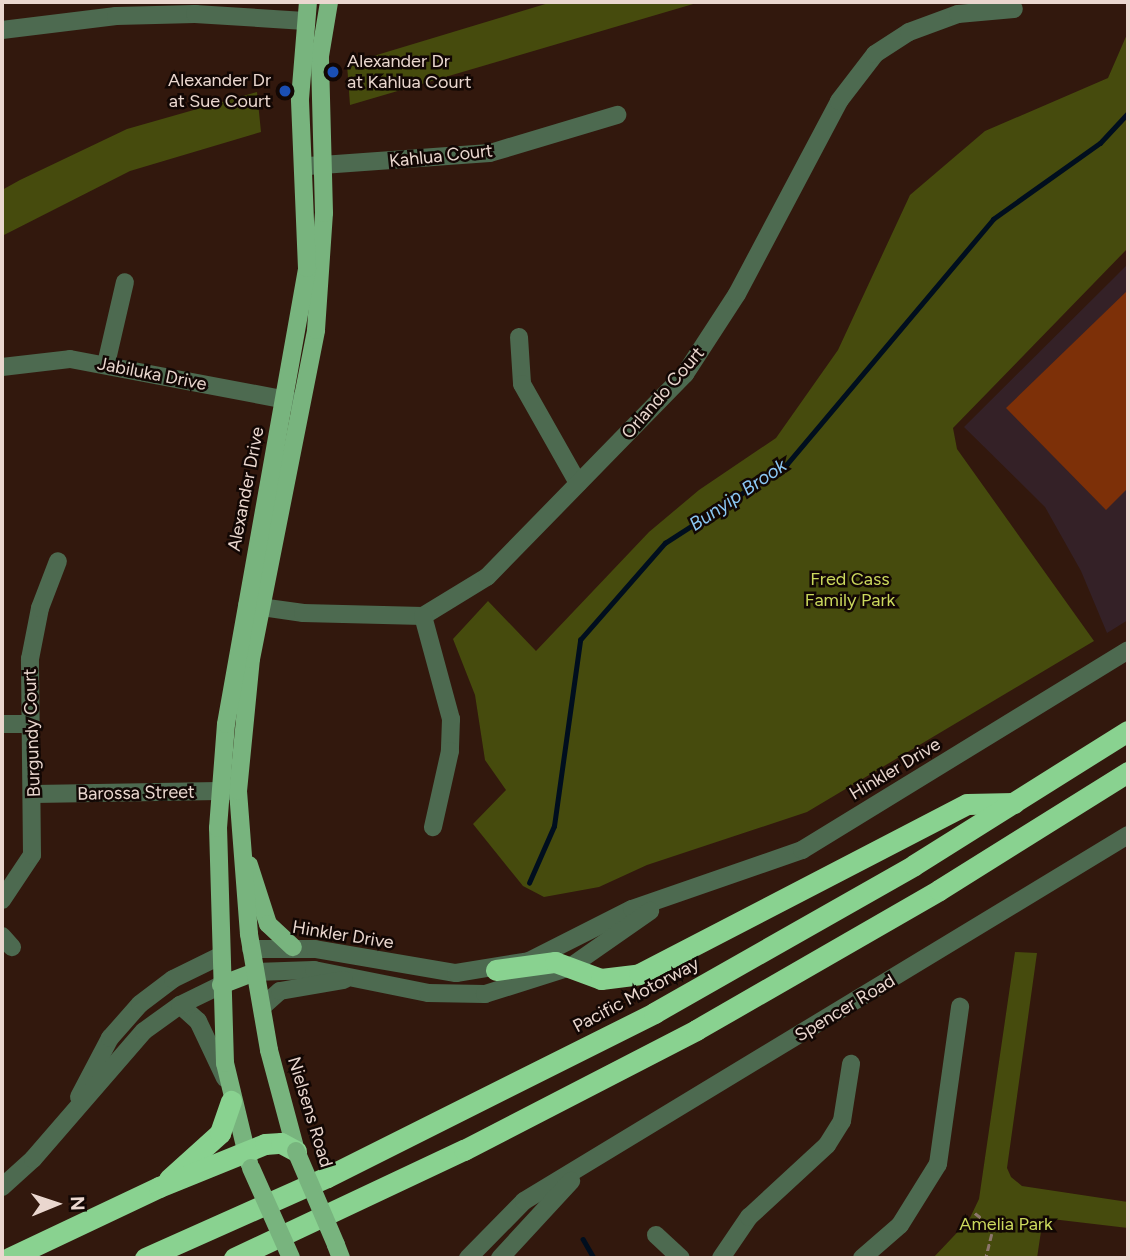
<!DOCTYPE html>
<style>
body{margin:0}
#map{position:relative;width:1130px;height:1260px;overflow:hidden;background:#32180d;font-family:Figtree,sans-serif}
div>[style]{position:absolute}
.commercial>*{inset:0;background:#342127}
.green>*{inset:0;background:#464b0d}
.stream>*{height:4.5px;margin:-2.25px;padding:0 2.25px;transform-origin:2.25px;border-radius:2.25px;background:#000e1e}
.building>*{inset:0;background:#7d3008}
.path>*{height:2.5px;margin-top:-1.25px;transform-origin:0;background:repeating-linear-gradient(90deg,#8c766c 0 7px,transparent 0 10.5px)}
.minor>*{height:18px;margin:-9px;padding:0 9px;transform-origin:9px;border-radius:9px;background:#4d6a50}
.major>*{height:18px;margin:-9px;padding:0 9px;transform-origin:9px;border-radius:9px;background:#78b47e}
.highway>*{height:21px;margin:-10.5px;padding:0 10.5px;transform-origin:10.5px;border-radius:10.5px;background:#89d290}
.major-bridge>*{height:18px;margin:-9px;padding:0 9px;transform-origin:9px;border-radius:9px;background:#78b47e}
.dots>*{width:19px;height:19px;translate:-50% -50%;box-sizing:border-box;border:4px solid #120704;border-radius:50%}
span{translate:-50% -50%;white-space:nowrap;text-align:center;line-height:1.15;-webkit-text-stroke:5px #120704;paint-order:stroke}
.poi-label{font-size:18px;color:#ead7cf}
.left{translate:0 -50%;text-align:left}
.right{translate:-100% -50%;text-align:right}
.street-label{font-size:18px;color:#ead7cf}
.park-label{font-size:18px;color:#cbd85d}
.water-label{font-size:19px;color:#8bc7f3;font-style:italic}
.frame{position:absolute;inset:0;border:4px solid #ead7cf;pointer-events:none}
.north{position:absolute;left:21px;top:1169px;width:70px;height:70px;-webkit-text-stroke:5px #120704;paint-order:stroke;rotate:88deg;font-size:19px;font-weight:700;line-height:28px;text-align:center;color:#ead7cf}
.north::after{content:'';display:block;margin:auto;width:24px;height:32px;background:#ead7cf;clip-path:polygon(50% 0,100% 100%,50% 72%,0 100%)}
</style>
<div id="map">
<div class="commercial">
<div style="clip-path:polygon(1128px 264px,1128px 620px,1107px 633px,1081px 571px,1045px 507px,964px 427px)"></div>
</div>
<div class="green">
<div style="clip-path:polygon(552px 2px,700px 2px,350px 105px,347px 64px)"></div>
<div style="clip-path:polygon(1128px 32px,1128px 248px,953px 428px,957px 449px,1094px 641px,807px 812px,647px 865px,599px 887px,544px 897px,523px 886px,473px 824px,506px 790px,485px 760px,475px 695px,453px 639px,488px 601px,536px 651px,649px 532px,699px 490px,776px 438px,838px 350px,910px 195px,985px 131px,1108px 78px)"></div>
<div style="clip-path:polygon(257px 92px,261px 132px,130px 171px,2px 236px,2px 190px,20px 180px,127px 129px)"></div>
<div style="clip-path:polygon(1015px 952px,1037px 953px,1007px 1168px,1011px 1177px,1022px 1186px,1128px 1202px,1128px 1228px,1043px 1218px,1037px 1258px,933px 1258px,969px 1220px,979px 1199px)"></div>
</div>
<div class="stream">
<div style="left:529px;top:883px;width:62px;rotate:-66.3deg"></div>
<div style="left:554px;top:826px;width:188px;rotate:-82deg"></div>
<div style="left:580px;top:640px;width:129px;rotate:-48.8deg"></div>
<div style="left:665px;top:543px;width:145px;rotate:-32.9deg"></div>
<div style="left:787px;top:464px;width:320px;rotate:-49.9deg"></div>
<div style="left:993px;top:219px;width:131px;rotate:-35.4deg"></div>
<div style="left:1100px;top:143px;width:41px;rotate:-47deg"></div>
<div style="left:583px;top:1239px;width:22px;rotate:60deg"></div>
</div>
<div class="building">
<div style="clip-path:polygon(1128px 290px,1128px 488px,1106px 510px,1006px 408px)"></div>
</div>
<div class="path">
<div style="left:975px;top:1213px;width:18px;rotate:38deg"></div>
<div style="left:989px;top:1224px;width:10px;rotate:73deg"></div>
<div style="left:992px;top:1234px;width:25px;rotate:104deg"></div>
</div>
<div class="minor">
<div style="left:2px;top:30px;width:115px;rotate:-7deg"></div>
<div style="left:116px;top:16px;width:79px;rotate:-1.5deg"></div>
<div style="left:195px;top:14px;width:110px;rotate:3.6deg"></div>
<div style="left:308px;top:166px;width:182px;rotate:-4.1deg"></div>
<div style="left:490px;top:153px;width:133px;rotate:-16.7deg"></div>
<div style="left:519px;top:337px;width:47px;rotate:86.3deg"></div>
<div style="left:522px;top:384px;width:114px;rotate:60.5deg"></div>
<div style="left:106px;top:364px;width:84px;rotate:-77deg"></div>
<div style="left:2px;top:367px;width:68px;rotate:-6.7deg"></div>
<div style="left:70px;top:359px;width:232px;rotate:10.7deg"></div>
<div style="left:247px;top:605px;width:57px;rotate:8.1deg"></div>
<div style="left:303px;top:613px;width:120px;rotate:1.4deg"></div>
<div style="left:423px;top:616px;width:75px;rotate:-31.4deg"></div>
<div style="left:487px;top:577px;width:284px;rotate:-45.7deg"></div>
<div style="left:685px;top:374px;width:95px;rotate:-57deg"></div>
<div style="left:737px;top:294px;width:218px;rotate:-62.1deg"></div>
<div style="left:839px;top:101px;width:59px;rotate:-52.5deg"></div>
<div style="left:875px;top:54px;width:40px;rotate:-32.9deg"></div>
<div style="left:909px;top:32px;width:52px;rotate:-20.2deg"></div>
<div style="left:958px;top:14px;width:56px;rotate:-5.1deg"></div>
<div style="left:423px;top:616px;width:107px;rotate:74.8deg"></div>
<div style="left:451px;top:719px;width:32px;rotate:92deg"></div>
<div style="left:450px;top:751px;width:78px;rotate:102.6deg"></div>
<div style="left:2px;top:724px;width:29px"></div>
<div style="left:34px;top:794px;width:200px;rotate:-0.9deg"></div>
<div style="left:2px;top:900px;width:54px;rotate:-56.3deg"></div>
<div style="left:32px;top:855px;width:196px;rotate:-90.6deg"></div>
<div style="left:30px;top:659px;width:52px;rotate:-78.9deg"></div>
<div style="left:40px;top:608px;width:50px;rotate:-69deg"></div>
<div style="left:2px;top:936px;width:15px;rotate:48deg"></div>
<div style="left:251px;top:949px;width:64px"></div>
<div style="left:315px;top:949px;width:143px;rotate:9.7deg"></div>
<div style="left:456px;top:973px;width:74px;rotate:-9.3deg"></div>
<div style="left:529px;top:961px;width:115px;rotate:-26.8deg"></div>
<div style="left:632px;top:909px;width:180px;rotate:-19.1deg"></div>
<div style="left:802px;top:850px;width:382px;rotate:-31.5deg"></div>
<div style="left:255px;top:972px;width:59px;rotate:-1.9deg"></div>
<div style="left:314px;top:970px;width:116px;rotate:11.4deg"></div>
<div style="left:428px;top:993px;width:57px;rotate:1deg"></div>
<div style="left:485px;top:994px;width:89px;rotate:-17.6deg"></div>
<div style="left:570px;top:967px;width:98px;rotate:-35deg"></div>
<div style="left:180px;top:1005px;width:24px;rotate:42deg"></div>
<div style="left:198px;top:1021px;width:63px;rotate:64.7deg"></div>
<div style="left:262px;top:1007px;width:24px;rotate:-42deg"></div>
<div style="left:280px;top:991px;width:65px;rotate:-9.8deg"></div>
<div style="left:79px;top:1097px;width:67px;rotate:-62.3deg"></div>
<div style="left:110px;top:1038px;width:45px;rotate:-48.6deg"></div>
<div style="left:140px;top:1004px;width:41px;rotate:-37.1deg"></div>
<div style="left:173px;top:979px;width:52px;rotate:-26.1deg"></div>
<div style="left:2px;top:1187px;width:42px;rotate:-42.1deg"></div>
<div style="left:33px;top:1159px;width:169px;rotate:-49.1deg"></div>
<div style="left:144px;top:1031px;width:44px;rotate:-35.8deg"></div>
<div style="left:180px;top:1005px;width:46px;rotate:-26deg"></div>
<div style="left:656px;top:1235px;width:34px;rotate:43deg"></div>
<div style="left:468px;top:1258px;width:80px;rotate:-45.5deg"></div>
<div style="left:524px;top:1201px;width:706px;rotate:-31.21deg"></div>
<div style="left:500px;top:1258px;width:105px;rotate:-47.3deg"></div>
<div style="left:721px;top:1258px;width:50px;rotate:-55.7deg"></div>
<div style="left:749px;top:1217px;width:106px;rotate:-42.7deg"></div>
<div style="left:827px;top:1145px;width:28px;rotate:-58deg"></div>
<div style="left:842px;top:1121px;width:58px;rotate:-81deg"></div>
<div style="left:862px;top:1258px;width:50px;rotate:-41deg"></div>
<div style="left:900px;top:1225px;width:72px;rotate:-58.1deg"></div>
<div style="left:938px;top:1164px;width:159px;rotate:-82deg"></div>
</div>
<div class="major">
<div style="left:249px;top:865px;width:62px;rotate:72.1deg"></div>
<div style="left:268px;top:924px;width:34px;rotate:43deg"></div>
<div style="left:221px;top:985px;width:36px;rotate:-21deg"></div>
<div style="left:296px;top:1151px;width:105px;rotate:-105deg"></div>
<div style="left:269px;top:1050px;width:118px;rotate:-99.8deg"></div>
<div style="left:249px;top:934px;width:143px;rotate:-94.4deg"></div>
<div style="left:238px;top:791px;width:133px;rotate:-84.4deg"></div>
<div style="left:251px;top:659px;width:335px;rotate:-78.8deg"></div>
<div style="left:316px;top:330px;width:117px;rotate:-86.1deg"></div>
<div style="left:324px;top:213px;width:157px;rotate:-91.5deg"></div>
<div style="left:320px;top:56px;width:55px;rotate:-80.5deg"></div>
<div style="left:249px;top:1163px;width:103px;rotate:-103.5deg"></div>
<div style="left:225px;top:1063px;width:235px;rotate:-91.7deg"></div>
<div style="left:218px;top:828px;width:104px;rotate:-85.6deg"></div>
<div style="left:226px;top:724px;width:463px;rotate:-79.9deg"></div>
<div style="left:307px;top:268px;width:169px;rotate:-92.4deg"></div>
<div style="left:300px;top:99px;width:97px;rotate:-85.3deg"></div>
<div style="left:336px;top:1245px;width:14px;rotate:69deg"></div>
</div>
<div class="highway">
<div style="left:496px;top:970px;width:60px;rotate:-7.7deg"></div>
<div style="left:555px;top:962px;width:49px;rotate:20.3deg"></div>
<div style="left:601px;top:979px;width:38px;rotate:-7deg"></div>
<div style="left:639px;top:974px;width:369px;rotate:-27.4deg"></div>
<div style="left:967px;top:804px;width:47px;rotate:-1.2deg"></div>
<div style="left:169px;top:1179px;width:69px;rotate:-42deg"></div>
<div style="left:220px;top:1133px;width:34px;rotate:-71deg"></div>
<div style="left:9px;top:1258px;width:166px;rotate:-25.3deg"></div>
<div style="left:159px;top:1187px;width:114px;rotate:-22.1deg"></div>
<div style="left:265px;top:1144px;width:16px;rotate:-4deg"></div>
<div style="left:281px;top:1143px;width:17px;rotate:28deg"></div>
<div style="left:145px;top:1258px;width:199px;rotate:-24deg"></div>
<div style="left:327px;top:1177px;width:366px;rotate:-26.6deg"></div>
<div style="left:654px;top:1013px;width:299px;rotate:-29.6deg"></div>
<div style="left:914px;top:865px;width:252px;rotate:-32.1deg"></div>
<div style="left:234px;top:1258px;width:254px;rotate:-25.2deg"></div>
<div style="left:464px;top:1150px;width:261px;rotate:-27.3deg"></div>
<div style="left:696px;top:1030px;width:280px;rotate:-29.9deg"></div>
<div style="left:939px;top:890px;width:223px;rotate:-32deg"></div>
</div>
<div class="major-bridge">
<div style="left:296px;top:1151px;width:102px;rotate:66.9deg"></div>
<div style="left:251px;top:1168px;width:98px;rotate:66deg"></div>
</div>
<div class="dots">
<div style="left:333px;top:72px;background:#1a4fb4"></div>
<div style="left:285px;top:91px;background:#1a4fb4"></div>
</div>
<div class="poi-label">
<span class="left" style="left:347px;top:72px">Alexander Dr<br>at Kahlua Court</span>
<span class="right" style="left:271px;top:91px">Alexander Dr<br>at Sue Court</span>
</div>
<div class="street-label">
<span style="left:441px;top:156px;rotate:-6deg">Kahlua Court</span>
<span style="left:152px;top:374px;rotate:11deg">Jabiluka Drive</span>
<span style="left:663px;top:393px;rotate:-49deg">Orlando Court</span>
<span style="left:246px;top:489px;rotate:-79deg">Alexander Drive</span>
<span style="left:32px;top:733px;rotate:-92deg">Burgundy Court</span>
<span style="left:895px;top:769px;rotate:-31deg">Hinkler Drive</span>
<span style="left:136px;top:793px;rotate:-1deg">Barossa Street</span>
<span style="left:343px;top:935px;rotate:9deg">Hinkler Drive</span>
<span style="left:636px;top:995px;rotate:-28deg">Pacific Motorway</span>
<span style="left:845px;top:1008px;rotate:-31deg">Spencer Road</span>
<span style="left:310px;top:1112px;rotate:73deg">Nielsens Road</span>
</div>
<div class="park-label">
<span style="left:850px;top:590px">Fred Cass<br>Family Park</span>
<span style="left:1006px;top:1224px">Amelia Park</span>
</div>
<div class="water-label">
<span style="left:738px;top:495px;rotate:-34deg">Bunyip Brook</span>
</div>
<div class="frame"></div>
<div class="north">N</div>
</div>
